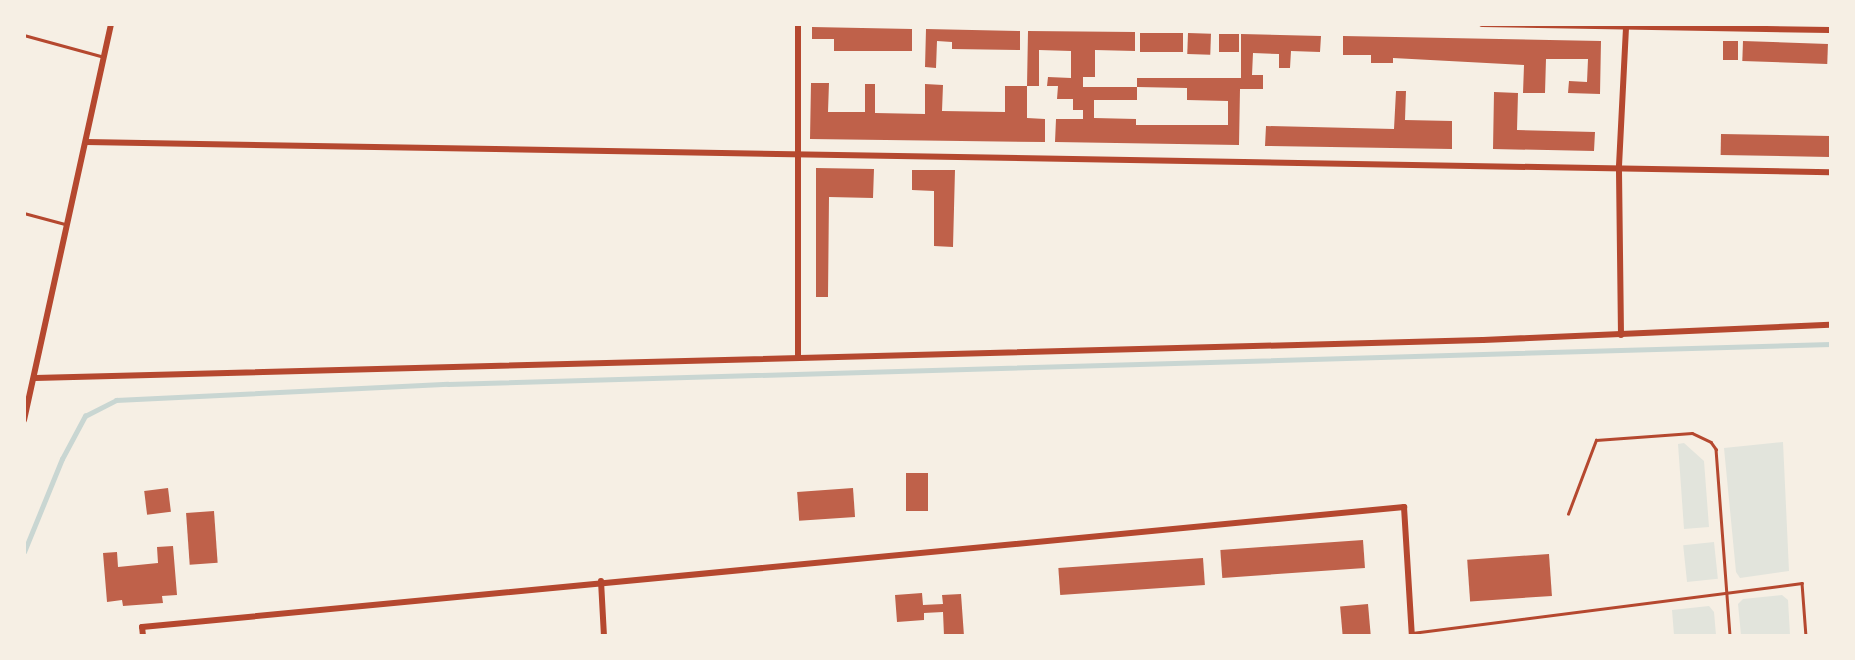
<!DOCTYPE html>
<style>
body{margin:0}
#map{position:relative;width:1855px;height:660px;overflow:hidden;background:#f6efe4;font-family:"Fira Sans Condensed",sans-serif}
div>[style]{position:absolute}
.green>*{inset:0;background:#e2e4dc;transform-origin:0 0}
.stream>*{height:4.5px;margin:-2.25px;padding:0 2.25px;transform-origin:2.25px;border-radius:2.25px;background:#c9d6d2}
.building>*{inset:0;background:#bf614a;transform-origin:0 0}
.service>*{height:2.5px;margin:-1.25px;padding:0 1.25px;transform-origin:1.25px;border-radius:1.25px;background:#b5482f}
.minor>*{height:6px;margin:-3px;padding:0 3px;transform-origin:3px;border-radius:3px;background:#b5482f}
span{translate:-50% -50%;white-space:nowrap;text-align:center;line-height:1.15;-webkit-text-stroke:7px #f6efe4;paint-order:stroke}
.frame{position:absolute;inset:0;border:26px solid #f6efe4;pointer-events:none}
</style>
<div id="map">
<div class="green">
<div style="clip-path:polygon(1783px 442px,1789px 571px,1740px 578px,1736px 572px,1724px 448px)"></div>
<div style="clip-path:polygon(1684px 443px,1704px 461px,1709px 527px,1684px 529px,1678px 444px)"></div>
<div style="left:1714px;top:542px;width:37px;height:31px;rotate:84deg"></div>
<div style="clip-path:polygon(1782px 595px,1788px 600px,1790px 635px,1741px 635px,1738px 604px,1743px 599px)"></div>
<div style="clip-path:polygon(1709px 606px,1714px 612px,1716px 635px,1674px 635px,1672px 610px)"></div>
</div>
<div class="stream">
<div style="left:24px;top:552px;width:100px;rotate:-67.8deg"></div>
<div style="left:62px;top:459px;width:49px;rotate:-61.9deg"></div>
<div style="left:85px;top:416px;width:35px;rotate:-27deg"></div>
<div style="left:116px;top:400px;width:332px;rotate:-2.8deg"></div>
<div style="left:448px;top:384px;width:1383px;rotate:-1.66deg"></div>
</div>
<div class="building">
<div style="clip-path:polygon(812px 27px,912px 29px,912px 51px,834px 51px,834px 39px,812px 39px)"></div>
<div style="clip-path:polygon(926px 29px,1020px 31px,1020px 50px,952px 49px,952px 42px,937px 41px,936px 68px,925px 67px)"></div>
<div style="clip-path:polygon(1028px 31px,1135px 32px,1135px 51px,1095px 50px,1095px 77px,1083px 77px,1083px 87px,1137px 87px,1137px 100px,1094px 100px,1094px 118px,1136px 119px,1136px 125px,1228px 125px,1228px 101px,1187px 100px,1187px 88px,1137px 87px,1137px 78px,1241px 78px,1241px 34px,1321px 36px,1320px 52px,1291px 51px,1290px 68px,1279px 68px,1279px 54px,1253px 53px,1252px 75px,1263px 75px,1263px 89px,1240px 89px,1239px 145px,1055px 142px,1056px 119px,1083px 119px,1083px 110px,1073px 110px,1073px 99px,1057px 99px,1058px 86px,1047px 86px,1048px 77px,1071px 78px,1071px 51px,1039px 50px,1039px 86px,1027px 86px)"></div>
<div style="left:1140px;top:33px;width:43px;height:19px"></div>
<div style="left:1188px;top:33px;width:23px;height:21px;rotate:2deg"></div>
<div style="left:1219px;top:34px;width:20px;height:18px"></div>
<div style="clip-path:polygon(1343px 36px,1601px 41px,1600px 94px,1568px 93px,1569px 81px,1587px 82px,1588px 59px,1546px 59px,1545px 93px,1523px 93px,1524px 65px,1393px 58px,1393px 63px,1371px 63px,1371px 55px,1343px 55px)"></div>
<div style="left:1723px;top:41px;width:15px;height:19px"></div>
<div style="left:1743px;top:41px;width:85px;height:20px;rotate:2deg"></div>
<div style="clip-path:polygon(811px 83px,829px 83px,828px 112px,865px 112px,865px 84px,875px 84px,875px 113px,925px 114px,925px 84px,943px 85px,942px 111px,1005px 112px,1005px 86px,1027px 86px,1027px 118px,1045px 119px,1045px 142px,810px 139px)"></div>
<div style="clip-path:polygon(1396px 91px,1406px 91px,1405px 120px,1452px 121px,1452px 149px,1265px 146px,1266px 126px,1394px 129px)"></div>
<div style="clip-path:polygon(1494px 92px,1518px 93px,1517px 130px,1595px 132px,1594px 151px,1493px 149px)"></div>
<div style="left:1721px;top:134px;width:109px;height:21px;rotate:1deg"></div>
<div style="clip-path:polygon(816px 168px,874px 169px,873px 198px,829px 197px,828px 297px,816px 297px)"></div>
<div style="clip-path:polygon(912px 170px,955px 170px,953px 247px,934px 246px,934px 191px,912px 190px)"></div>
<div style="left:928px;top:473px;width:38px;height:22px;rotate:90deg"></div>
<div style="left:168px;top:488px;width:24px;height:24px;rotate:83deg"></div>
<div style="left:853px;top:488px;width:29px;height:56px;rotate:86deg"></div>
<div style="left:214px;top:511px;width:52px;height:28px;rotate:86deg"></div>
<div style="left:1363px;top:540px;width:28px;height:143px;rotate:86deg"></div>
<div style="clip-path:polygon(173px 546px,177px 595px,162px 596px,163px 603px,123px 606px,122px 600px,107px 602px,103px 553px,117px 552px,118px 567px,158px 563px,157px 547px)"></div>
<div style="left:1549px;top:554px;width:42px;height:82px;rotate:86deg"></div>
<div style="left:1203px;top:558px;width:27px;height:145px;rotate:86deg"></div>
<div style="clip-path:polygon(922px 593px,923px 605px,943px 604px,942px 595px,961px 594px,964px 636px,944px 636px,943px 612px,924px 613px,924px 620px,897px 622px,895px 595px)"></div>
<div style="left:1368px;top:604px;width:32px;height:28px;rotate:85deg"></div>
</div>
<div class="service">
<div style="left:24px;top:35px;width:80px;rotate:15.3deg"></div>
<div style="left:24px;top:213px;width:42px;rotate:15deg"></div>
<div style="left:1568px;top:514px;width:79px;rotate:-69.3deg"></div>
<div style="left:1596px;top:440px;width:96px;rotate:-4.2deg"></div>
<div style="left:1692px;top:433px;width:21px;rotate:25deg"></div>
<div style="left:1711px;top:442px;width:9px;rotate:54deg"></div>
<div style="left:1716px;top:449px;width:188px;rotate:85.7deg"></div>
<div style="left:1412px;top:633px;width:393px;rotate:-7.3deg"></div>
<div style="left:1802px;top:583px;width:53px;rotate:85.7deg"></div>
</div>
<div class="minor">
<div style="left:798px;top:24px;width:334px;rotate:90deg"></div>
<div style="left:1482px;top:24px;width:348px;rotate:1deg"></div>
<div style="left:86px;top:142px;width:1744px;rotate:0.99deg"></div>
<div style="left:1621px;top:335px;width:169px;rotate:-90.7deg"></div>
<div style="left:1619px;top:166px;width:140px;rotate:-87.1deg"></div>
<div style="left:35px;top:378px;width:1448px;rotate:-1.5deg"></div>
<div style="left:1483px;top:340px;width:347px;rotate:-2.5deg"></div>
<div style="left:24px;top:420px;width:405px;rotate:-77.6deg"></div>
<div style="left:601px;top:581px;width:55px;rotate:86.9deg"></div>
<div style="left:143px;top:636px;width:9px;rotate:-96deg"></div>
<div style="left:142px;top:627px;width:1268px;rotate:-5.43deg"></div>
<div style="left:1404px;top:507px;width:129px;rotate:86.5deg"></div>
</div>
<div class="frame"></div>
</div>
